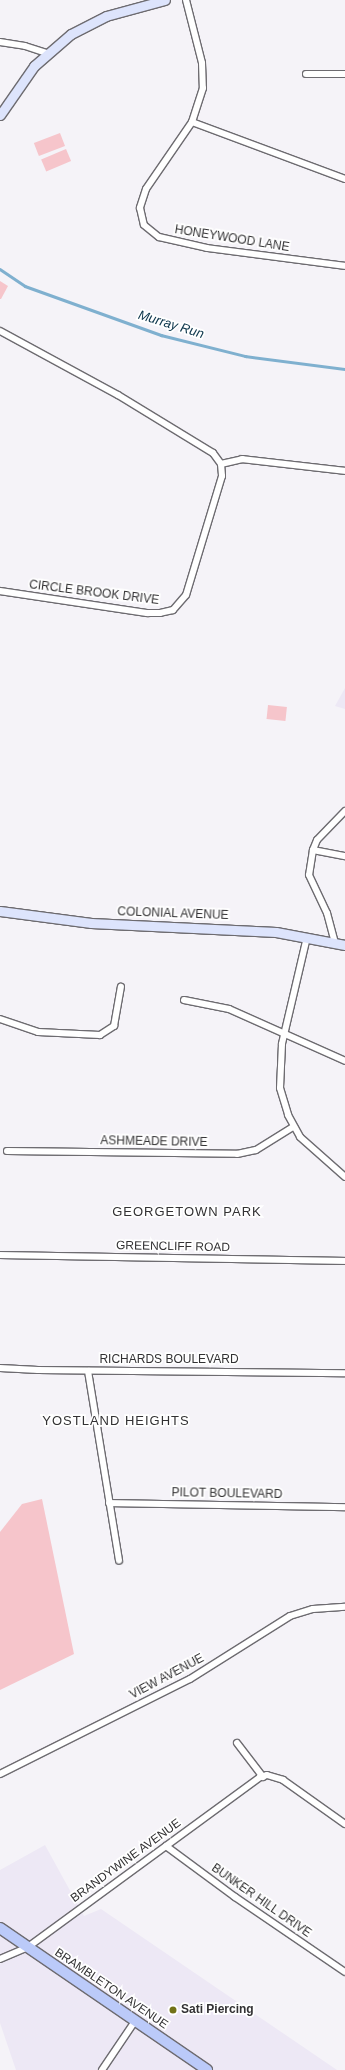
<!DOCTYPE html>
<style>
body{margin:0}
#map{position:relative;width:345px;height:2070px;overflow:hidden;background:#f5f3f8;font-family:Helvetica,sans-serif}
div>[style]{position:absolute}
.built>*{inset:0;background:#ede8f5}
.green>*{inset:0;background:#f6c5cb;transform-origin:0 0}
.stream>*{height:2.5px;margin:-1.25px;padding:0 1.25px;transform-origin:1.25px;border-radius:1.25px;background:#7fb0cf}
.roads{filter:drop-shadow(1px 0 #6d6b70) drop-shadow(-1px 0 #6d6b70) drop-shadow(0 1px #6d6b70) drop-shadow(0 -1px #6d6b70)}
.street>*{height:6px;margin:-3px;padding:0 3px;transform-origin:3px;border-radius:3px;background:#fff}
.secondary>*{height:9px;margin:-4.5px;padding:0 4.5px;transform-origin:4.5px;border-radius:4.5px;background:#dde4fc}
.primary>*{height:10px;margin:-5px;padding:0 5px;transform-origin:5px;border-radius:5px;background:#bbcaf9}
.dots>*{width:11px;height:11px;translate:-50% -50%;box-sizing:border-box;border:2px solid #fff;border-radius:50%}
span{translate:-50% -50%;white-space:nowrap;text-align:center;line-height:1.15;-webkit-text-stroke:3.5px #fff;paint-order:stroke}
.street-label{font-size:12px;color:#323133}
.poi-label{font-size:12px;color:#323133;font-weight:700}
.left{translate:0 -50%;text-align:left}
.water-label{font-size:13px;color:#0c354b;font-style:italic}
.neighbourhood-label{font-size:13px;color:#323133;letter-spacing:1px}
</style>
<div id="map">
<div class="built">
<div style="clip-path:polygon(345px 688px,345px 709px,335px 706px)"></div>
<div style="clip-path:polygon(45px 1845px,84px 1916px,101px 1909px,337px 2070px,16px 2070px,0 2023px,0 1870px)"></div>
</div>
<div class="green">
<div style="left:60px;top:133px;width:14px;height:28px;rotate:69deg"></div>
<div style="left:66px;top:149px;width:13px;height:27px;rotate:67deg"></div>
<div style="clip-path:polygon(0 281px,8px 286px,1px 299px,0 299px)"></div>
<div style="left:268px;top:705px;width:19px;height:14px;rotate:6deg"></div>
<div style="clip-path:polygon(42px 1499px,74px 1654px,0 1690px,0 1532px,22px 1504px)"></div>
</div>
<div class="stream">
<div style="left:0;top:269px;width:30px;rotate:34deg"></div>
<div style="left:25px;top:286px;width:145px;rotate:19.8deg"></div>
<div style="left:161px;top:335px;width:87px;rotate:14deg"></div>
<div style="left:245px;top:356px;width:101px;rotate:7.4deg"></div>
</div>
<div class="roads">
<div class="street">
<div style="left:186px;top:0;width:65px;rotate:75.7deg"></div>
<div style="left:202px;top:63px;width:25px;rotate:88deg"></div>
<div style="left:203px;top:88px;width:36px;rotate:108deg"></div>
<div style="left:192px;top:122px;width:81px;rotate:124.5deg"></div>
<div style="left:146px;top:189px;width:20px;rotate:108deg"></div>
<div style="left:140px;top:208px;width:17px;rotate:77deg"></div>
<div style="left:144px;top:225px;width:19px;rotate:39deg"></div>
<div style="left:159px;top:237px;width:49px;rotate:12.9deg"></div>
<div style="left:207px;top:248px;width:139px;rotate:7.4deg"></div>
<div style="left:0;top:42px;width:25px;rotate:9deg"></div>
<div style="left:25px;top:46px;width:23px;rotate:18deg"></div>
<div style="left:306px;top:74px;width:39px"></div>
<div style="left:192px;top:122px;width:163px;rotate:20.4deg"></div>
<div style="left:0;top:331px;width:134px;rotate:28.5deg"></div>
<div style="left:118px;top:395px;width:111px;rotate:31.4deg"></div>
<div style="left:213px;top:453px;width:14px;rotate:54deg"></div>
<div style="left:221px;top:464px;width:12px;rotate:85deg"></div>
<div style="left:222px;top:476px;width:124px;rotate:106.8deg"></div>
<div style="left:186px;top:595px;width:20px;rotate:131deg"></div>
<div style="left:173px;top:610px;width:13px;rotate:167deg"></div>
<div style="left:160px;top:613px;width:13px;rotate:180deg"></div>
<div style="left:147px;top:613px;width:149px;rotate:-171.5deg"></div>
<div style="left:221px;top:464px;width:22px;rotate:-13deg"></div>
<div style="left:242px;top:459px;width:104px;rotate:6.6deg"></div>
<div style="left:345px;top:811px;width:40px;rotate:134deg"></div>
<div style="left:317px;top:840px;width:11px;rotate:112deg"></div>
<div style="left:313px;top:850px;width:33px;rotate:11deg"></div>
<div style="left:313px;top:850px;width:25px;rotate:99deg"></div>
<div style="left:309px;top:875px;width:42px;rotate:64.7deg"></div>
<div style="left:327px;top:913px;width:31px;rotate:75deg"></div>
<div style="left:307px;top:937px;width:110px;rotate:103.2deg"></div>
<div style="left:282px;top:1044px;width:44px;rotate:92.6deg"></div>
<div style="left:280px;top:1088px;width:28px;rotate:73deg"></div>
<div style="left:288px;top:1115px;width:25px;rotate:61deg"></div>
<div style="left:300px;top:1137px;width:60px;rotate:41.6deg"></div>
<div style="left:184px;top:1000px;width:46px;rotate:11.3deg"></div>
<div style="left:229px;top:1009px;width:127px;rotate:24.1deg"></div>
<div style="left:0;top:1019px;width:40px;rotate:18.9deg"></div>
<div style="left:38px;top:1032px;width:62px;rotate:2.8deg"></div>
<div style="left:100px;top:1035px;width:17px;rotate:-33deg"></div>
<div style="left:114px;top:1026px;width:40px;rotate:-80deg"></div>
<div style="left:7px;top:1151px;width:230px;rotate:0.7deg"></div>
<div style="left:237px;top:1154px;width:19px;rotate:-12deg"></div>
<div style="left:256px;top:1150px;width:44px;rotate:-31.9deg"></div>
<div style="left:0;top:1255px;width:345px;rotate:1deg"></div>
<div style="left:0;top:1368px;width:38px;rotate:3deg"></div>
<div style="left:38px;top:1370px;width:307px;rotate:0.6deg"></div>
<div style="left:88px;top:1371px;width:192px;rotate:80.7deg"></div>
<div style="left:109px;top:1503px;width:236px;rotate:1deg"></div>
<div style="left:237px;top:1743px;width:43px;rotate:52.6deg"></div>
<div style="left:0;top:1774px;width:212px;rotate:-26.6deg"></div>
<div style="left:190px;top:1679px;width:118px;rotate:-32.2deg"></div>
<div style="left:290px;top:1616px;width:24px;rotate:-17deg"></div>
<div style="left:313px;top:1609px;width:32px;rotate:-4deg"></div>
<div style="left:166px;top:1846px;width:86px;rotate:36.5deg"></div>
<div style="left:235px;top:1897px;width:133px;rotate:34.3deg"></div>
<div style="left:0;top:1959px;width:30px;rotate:-23deg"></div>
<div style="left:28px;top:1947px;width:288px;rotate:-36.2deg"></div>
<div style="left:260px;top:1777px;width:7px;rotate:-16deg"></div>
<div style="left:267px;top:1775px;width:17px;rotate:17deg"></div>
<div style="left:283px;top:1780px;width:76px;rotate:35.4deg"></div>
<div style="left:102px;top:2070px;width:59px;rotate:-56deg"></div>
</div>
<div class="secondary">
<div style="left:0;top:115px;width:60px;rotate:-55.2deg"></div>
<div style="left:34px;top:66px;width:49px;rotate:-40.9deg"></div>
<div style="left:71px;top:34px;width:39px;rotate:-27deg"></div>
<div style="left:106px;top:16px;width:61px;rotate:-15.2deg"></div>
<div style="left:0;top:911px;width:92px;rotate:7.5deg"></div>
<div style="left:91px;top:923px;width:185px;rotate:2.8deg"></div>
<div style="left:276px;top:932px;width:70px;rotate:10.7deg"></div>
</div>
<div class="primary">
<div style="left:0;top:1928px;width:251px;rotate:34.4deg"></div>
</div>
</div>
<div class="dots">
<div style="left:173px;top:2010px;background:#727217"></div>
</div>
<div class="street-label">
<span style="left:232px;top:239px;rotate:9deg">HONEYWOOD LANE</span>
<span style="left:94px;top:593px;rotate:7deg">CIRCLE BROOK DRIVE</span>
<span style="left:173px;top:914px;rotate:2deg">COLONIAL AVENUE</span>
<span style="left:154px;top:1142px;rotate:1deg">ASHMEADE DRIVE</span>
<span style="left:173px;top:1247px;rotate:1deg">GREENCLIFF ROAD</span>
<span style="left:169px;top:1360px">RICHARDS BOULEVARD</span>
<span style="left:227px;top:1494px;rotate:1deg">PILOT BOULEVARD</span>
<span style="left:167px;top:1677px;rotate:-28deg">VIEW AVENUE</span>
<span style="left:126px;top:1861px;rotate:-36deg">BRANDYWINE AVENUE</span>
<span style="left:261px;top:1901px;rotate:35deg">BUNKER HILL DRIVE</span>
<span style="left:111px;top:1989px;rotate:34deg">BRAMBLETON AVENUE</span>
</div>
<div class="poi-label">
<span class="left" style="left:181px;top:2010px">Sati Piercing</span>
</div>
<div class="water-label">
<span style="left:171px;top:325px;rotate:17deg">Murray Run</span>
</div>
<div class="neighbourhood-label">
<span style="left:187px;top:1212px">GEORGETOWN PARK</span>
<span style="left:116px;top:1421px">YOSTLAND HEIGHTS</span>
</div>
</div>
